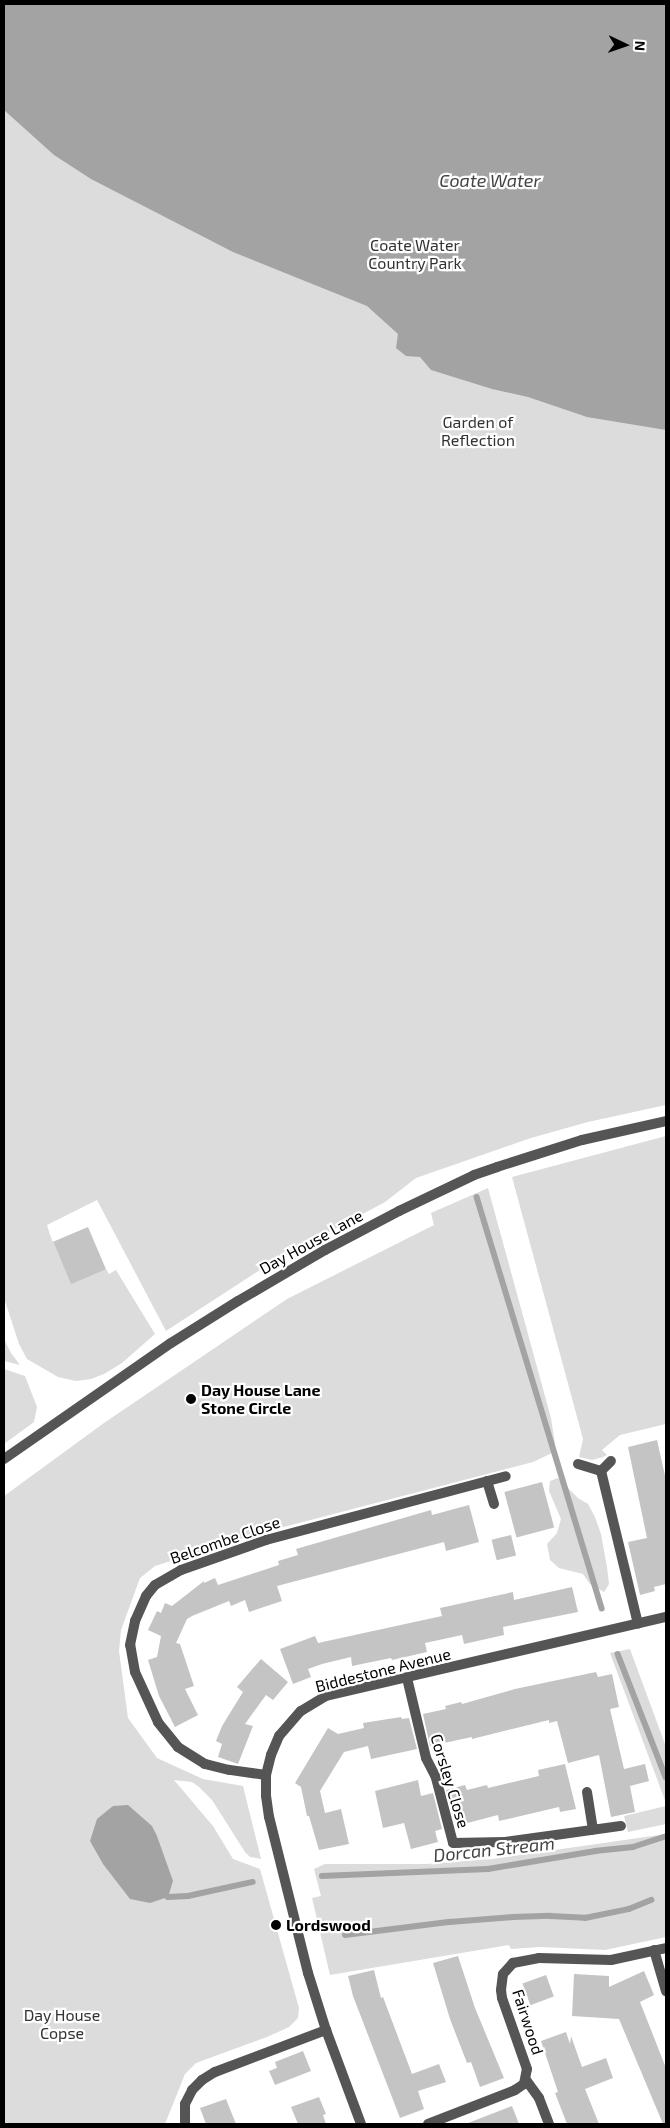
<!DOCTYPE html>
<html>
<head>
<meta charset="utf-8">
<style>
	body { margin:0 }
	#map { position:relative; width:670px; height:2128px; overflow:hidden; background:#fff; font-family:"Exo 2",sans-serif }
	div>[style] { position:absolute }
	.green>* { inset:0; background:#dcdcdc }
	.water>* { inset:0; background:#a3a3a3 }
	.stream>* { height:5.5px; margin:-2.75px; padding:0 2.75px; transform-origin:2.75px; border-radius:2.75px; background:#a3a3a3 }
	.building>* { inset:0; background:#c4c4c4; transform-origin:0 0 }
	.street>* { height:10px; margin:-5px; padding:0 5px; transform-origin:5px; border-radius:5px; background:#555 }
	.dots>* { width:14px; height:14px; translate:-50% -50%; box-sizing:border-box; border:2px solid #fff; border-radius:50% }
	span { translate:-50% -50%; white-space:nowrap; text-align:center; line-height:1.15; -webkit-text-stroke:4.5px #fff; paint-order:stroke }
	.park-label { font-size:16px; color:#333 }
	.street-label { font-size:16px; color:#000 }
	.poi-label { font-size:16px; color:#000; font-weight:700 }
	.left { translate:0 -50%; text-align:left }
	.water-label { font-size:18px; color:#444; font-style:italic }
	.frame { position:absolute; inset:0; border:5px solid #000; pointer-events:none }
	.north { position:absolute; left:600px; top:20px; width:50px; height:50px; -webkit-text-stroke:4px #fff; paint-order:stroke; rotate:93deg; font-size:14px; font-weight:700; line-height:20px; text-align:center; color:#000 }
	.north::after { content:''; display:block; margin:auto; width:18px; height:22px; background:#000; clip-path:polygon(50% 0,100% 100%,50% 72%,0 100%) }
</style>
</head>
<body>
<div id="map">
	<div class="green">
		<div style="clip-path:polygon(4px 4px,666px 4px,666px 1105px,588px 1122px,531px 1138px,416px 1178px,385px 1202px,263px 1268px,166px 1331px,97px 1200px,47px 1225px,50px 1235px,71px 1284px,106px 1269px,109px 1274px,116px 1270px,155px 1334px,122px 1363px,104px 1374px,91px 1379px,76px 1381px,58px 1377px,27px 1359px,19px 1344px,4px 1298px)"></div>
		<div style="clip-path:polygon(666px 1136px,666px 1424px,620px 1435px,602px 1450px,607px 1455px,603px 1457px,592px 1460px,579px 1457px,583px 1439px,512px 1177px)"></div>
		<div style="clip-path:polygon(488px 1188px,551px 1418px,555px 1444px,552px 1453px,533px 1462px,253px 1535px,155px 1566px,140px 1578px,121px 1630px,119px 1651px,128px 1718px,157px 1758px,203px 1779px,243px 1786px,261px 1859px,250px 1857px,245px 1852px,212px 1800px,199px 1787px,192px 1782px,174px 1780px,213px 1826px,233px 1859px,260px 1869px,299px 2008px,298px 2018px,289px 2027px,267px 2037px,196px 2063px,185px 2074px,165px 2124px,4px 2124px,4px 1496px,104px 1423px,287px 1299px,434px 1225px,431px 1213px)"></div>
		<div style="clip-path:polygon(4px 1339px,11px 1353px,20px 1365px,4px 1361px)"></div>
		<div style="clip-path:polygon(4px 1369px,25px 1376px,37px 1407px,34px 1422px,4px 1444px)"></div>
		<div style="clip-path:polygon(558px 1478px,578px 1498px,588px 1504px,595px 1517px,601px 1534px,607px 1567px,609px 1584px,604px 1592px,590px 1584px,583px 1574px,559px 1568px,550px 1560px,547px 1544px,557px 1533px,561px 1519px,549px 1491px,550px 1481px)"></div>
		<div style="clip-path:polygon(630px 1649px,666px 1747px,666px 1803px,610px 1653px)"></div>
		<div style="clip-path:polygon(666px 1806px,666px 1824px,628px 1832px,624px 1816px)"></div>
		<div style="clip-path:polygon(666px 1834px,666px 1937px,605px 1950px,540px 1947px,511px 1949px,509px 1945px,330px 1975px,312px 1898px,321px 1896px,314px 1869px,325px 1864px,425px 1864px,493px 1859px)"></div>
	</div>
	<div class="water">
		<div style="clip-path:polygon(4px 4px,666px 4px,666px 430px,587px 417px,528px 397px,492px 389px,431px 370px,420px 357px,406px 356px,396px 348px,398px 334px,367px 306px,233px 252px,91px 179px,54px 155px,4px 110px)"></div>
		<div style="clip-path:polygon(128px 1805px,152px 1826px,157px 1836px,173px 1881px,168px 1897px,150px 1903px,130px 1899px,103px 1864px,90px 1841px,97px 1819px,113px 1806px)"></div>
	</div>
	<div class="stream">
		<div style="left:477px;top:1197px;width:430px;rotate:73.1deg"></div>
		<div style="left:618px;top:1654px;width:132px;rotate:68.7deg"></div>
		<div style="left:322px;top:1876px;width:166px;rotate:-2.4deg"></div>
		<div style="left:488px;top:1869px;width:109px;rotate:-9.5deg"></div>
		<div style="left:595px;top:1851px;width:38px;rotate:-6deg"></div>
		<div style="left:633px;top:1847px;width:35px;rotate:-18deg"></div>
		<div style="left:168px;top:1897px;width:20px;rotate:-3deg"></div>
		<div style="left:188px;top:1896px;width:66px;rotate:-12.2deg"></div>
		<div style="left:345px;top:1935px;width:106px;rotate:-7.1deg"></div>
		<div style="left:450px;top:1922px;width:63px;rotate:-4.5deg"></div>
		<div style="left:513px;top:1917px;width:37px;rotate:-2deg"></div>
		<div style="left:550px;top:1916px;width:35px;rotate:3deg"></div>
		<div style="left:585px;top:1918px;width:45px;rotate:-11.6deg"></div>
		<div style="left:629px;top:1909px;width:24px;rotate:-22deg"></div>
	</div>
	<div class="building">
		<div style="left:88px;top:1227px;width:46px;height:38px;rotate:67deg"></div>
		<div style="clip-path:polygon(657px 1440px,666px 1480px,666px 1584px,654px 1587px,655px 1591px,640px 1595px,628px 1542px,647px 1538px,628px 1447px)"></div>
		<div style="left:542px;top:1482px;width:47px;height:39px;rotate:75deg"></div>
		<div style="clip-path:polygon(469px 1505px,479px 1542px,446px 1551px,444px 1542px,277px 1586px,282px 1601px,249px 1612px,245px 1600px,231px 1606px,229px 1601px,192px 1616px,187px 1619px,176px 1643px,180px 1644px,194px 1686px,185px 1689px,198px 1715px,175px 1727px,159px 1696px,148px 1660px,157px 1657px,161px 1636px,148px 1630px,157px 1611px,161px 1613px,165px 1603px,172px 1606px,204px 1581px,204px 1583px,215px 1578px,218px 1585px,279px 1565px,278px 1561px,298px 1555px,296px 1549px,431px 1510px,432px 1515px)"></div>
		<div style="left:511px;top:1535px;width:21px;height:20px;rotate:76deg"></div>
		<div style="clip-path:polygon(572px 1587px,578px 1612px,503px 1627px,504px 1635px,464px 1644px,462px 1635px,425px 1643px,427px 1652px,392px 1660px,391px 1658px,352px 1666px,351px 1657px,322px 1664px,308px 1669px,311px 1677px,293px 1684px,280px 1649px,315px 1636px,318px 1643px,442px 1616px,440px 1608px,513px 1592px,514px 1600px)"></div>
		<div style="clip-path:polygon(261px 1659px,288px 1682px,273px 1700px,266px 1695px,245px 1724px,253px 1726px,238px 1764px,218px 1757px,222px 1744px,216px 1741px,222px 1726px,243px 1692px,237px 1687px)"></div>
		<div style="clip-path:polygon(596px 1672px,598px 1677px,612px 1674px,619px 1707px,610px 1709px,624px 1769px,645px 1764px,649px 1781px,630px 1786px,635px 1812px,611px 1817px,599px 1755px,568px 1763px,557px 1721px,549px 1723px,549px 1720px,472px 1739px,472px 1737px,430px 1746px,423px 1714px,446px 1709px,445px 1706px,461px 1702px,462px 1704px,515px 1689px)"></div>
		<div style="clip-path:polygon(401px 1717px,402px 1719px,409px 1718px,417px 1749px,371px 1759px,368px 1746px,344px 1752px,320px 1791px,325px 1813px,341px 1809px,349px 1844px,319px 1850px,309px 1816px,307px 1816px,301px 1787px,295px 1783px,328px 1728px,338px 1734px,364px 1728px,363px 1723px)"></div>
		<div style="clip-path:polygon(565px 1764px,576px 1809px,560px 1812px,559px 1807px,499px 1821px,498px 1815px,456px 1826px,446px 1790px,465px 1785px,467px 1790px,487px 1785px,488px 1788px,539px 1776px,538px 1770px)"></div>
		<div style="clip-path:polygon(418px 1780px,421px 1796px,433px 1793px,442px 1829px,435px 1831px,438px 1842px,411px 1849px,404px 1823px,383px 1828px,375px 1791px)"></div>
		<div style="clip-path:polygon(458px 1956px,475px 2008px,504px 2078px,480px 2087px,471px 2062px,467px 2063px,450px 2019px,433px 1963px)"></div>
		<div style="clip-path:polygon(374px 1970px,381px 1998px,383px 1997px,412px 2074px,439px 2064px,446px 2082px,418px 2091px,424px 2109px,400px 2118px,353px 1996px,348px 1976px)"></div>
		<div style="clip-path:polygon(644px 1971px,654px 1995px,640px 2002px,666px 2068px,666px 2124px,663px 2124px,619px 2019px,572px 2016px,574px 1974px,609px 1976px,609px 1987px)"></div>
		<div style="left:546px;top:1975px;width:23px;height:25px;rotate:70deg"></div>
		<div style="clip-path:polygon(566px 2032px,570px 2044px,571px 2036px,582px 2067px,606px 2058px,613px 2078px,585px 2089px,599px 2124px,567px 2124px,555px 2093px,558px 2092px,541px 2041px)"></div>
		<div style="clip-path:polygon(303px 2051px,311px 2071px,275px 2085px,269px 2071px,277px 2068px,275px 2062px)"></div>
		<div style="clip-path:polygon(319px 2097px,326px 2114px,323px 2115px,326px 2124px,298px 2124px,291px 2107px)"></div>
		<div style="clip-path:polygon(226px 2099px,236px 2124px,206px 2124px,200px 2108px)"></div>
		<div style="clip-path:polygon(512px 2106px,519px 2124px,468px 2124px,468px 2123px)"></div>
	</div>
	<div class="street">
		<div style="left:4px;top:1459px;width:203px;rotate:-34.8deg"></div>
		<div style="left:171px;top:1343px;width:79px;rotate:-32.1deg"></div>
		<div style="left:238px;top:1301px;width:101px;rotate:-30.4deg"></div>
		<div style="left:325px;top:1250px;width:84px;rotate:-27.8deg"></div>
		<div style="left:399px;top:1211px;width:83px;rotate:-25.6deg"></div>
		<div style="left:474px;top:1175px;width:24px;rotate:-19deg"></div>
		<div style="left:497px;top:1167px;width:89px;rotate:-17.6deg"></div>
		<div style="left:582px;top:1140px;width:86px;rotate:-12.7deg"></div>
		<div style="left:578px;top:1464px;width:24px;rotate:17deg"></div>
		<div style="left:601px;top:1471px;width:157px;rotate:76.4deg"></div>
		<div style="left:601px;top:1471px;width:14px;rotate:-45deg"></div>
		<div style="left:487px;top:1481px;width:24px;rotate:73deg"></div>
		<div style="left:407px;top:1678px;width:82px;rotate:76.6deg"></div>
		<div style="left:426px;top:1758px;width:22px;rotate:63deg"></div>
		<div style="left:436px;top:1778px;width:67px;rotate:75.3deg"></div>
		<div style="left:453px;top:1843px;width:52px;rotate:-1.1deg"></div>
		<div style="left:505px;top:1842px;width:117px;rotate:-7.9deg"></div>
		<div style="left:266px;top:1775px;width:37px;rotate:-172deg"></div>
		<div style="left:229px;top:1770px;width:25px;rotate:-166deg"></div>
		<div style="left:205px;top:1764px;width:32px;rotate:-148deg"></div>
		<div style="left:178px;top:1747px;width:32px;rotate:-129deg"></div>
		<div style="left:158px;top:1722px;width:55px;rotate:-114.7deg"></div>
		<div style="left:135px;top:1672px;width:27px;rotate:-100deg"></div>
		<div style="left:130px;top:1645px;width:25px;rotate:-78deg"></div>
		<div style="left:135px;top:1621px;width:27px;rotate:-66deg"></div>
		<div style="left:146px;top:1596px;width:14px;rotate:-51deg"></div>
		<div style="left:155px;top:1585px;width:30px;rotate:-30deg"></div>
		<div style="left:181px;top:1570px;width:90px;rotate:-19.4deg"></div>
		<div style="left:266px;top:1540px;width:248px;rotate:-14.9deg"></div>
		<div style="left:587px;top:1792px;width:38px;rotate:81deg"></div>
		<div style="left:654px;top:1950px;width:43px;rotate:73.7deg"></div>
		<div style="left:526px;top:2080px;width:22px;rotate:54deg"></div>
		<div style="left:539px;top:2098px;width:28px;rotate:69deg"></div>
		<div style="left:185px;top:2124px;width:20px;rotate:-90deg"></div>
		<div style="left:185px;top:2104px;width:16px;rotate:-63deg"></div>
		<div style="left:192px;top:2090px;width:14px;rotate:-45deg"></div>
		<div style="left:202px;top:2080px;width:15px;rotate:-32deg"></div>
		<div style="left:215px;top:2072px;width:119px;rotate:-20.7deg"></div>
		<div style="left:361px;top:2124px;width:100px;rotate:-110.4deg"></div>
		<div style="left:326px;top:2030px;width:60px;rotate:-107.5deg"></div>
		<div style="left:308px;top:1973px;width:161px;rotate:-104deg"></div>
		<div style="left:269px;top:1817px;width:21px;rotate:-98deg"></div>
		<div style="left:266px;top:1796px;width:21px;rotate:-90deg"></div>
		<div style="left:266px;top:1775px;width:21px;rotate:-76deg"></div>
		<div style="left:271px;top:1755px;width:21px;rotate:-67deg"></div>
		<div style="left:279px;top:1736px;width:33px;rotate:-49deg"></div>
		<div style="left:301px;top:1711px;width:29px;rotate:-31deg"></div>
		<div style="left:326px;top:1696px;width:349px;rotate:-13.1deg"></div>
		<div style="left:428px;top:2124px;width:93px;rotate:-21.3deg"></div>
		<div style="left:515px;top:2090px;width:11px;rotate:-34deg"></div>
		<div style="left:524px;top:2084px;width:15px;rotate:-79deg"></div>
		<div style="left:527px;top:2069px;width:75px;rotate:-109.4deg"></div>
		<div style="left:502px;top:1998px;width:8px;rotate:-97deg"></div>
		<div style="left:501px;top:1990px;width:16px;rotate:-83deg"></div>
		<div style="left:503px;top:1974px;width:15px;rotate:-48deg"></div>
		<div style="left:513px;top:1963px;width:26px;rotate:-11deg"></div>
		<div style="left:539px;top:1958px;width:72px;rotate:1.6deg"></div>
		<div style="left:611px;top:1960px;width:56px;rotate:-12.3deg"></div>
	</div>
	<div class="dots">
		<div style="left:191px;top:1399px;background:#000"></div>
		<div style="left:276px;top:1925px;background:#000"></div>
	</div>
	<div class="park-label">
		<span style="left:415px;top:254px">Coate Water<br>Country Park</span>
		<span style="left:478px;top:431px">Garden of<br>Reflection</span>
		<span style="left:62px;top:2024px">Day House<br>Copse</span>
	</div>
	<div class="street-label">
		<span style="left:311px;top:1242px;rotate:-29deg">Day House Lane</span>
		<span style="left:225px;top:1540px;rotate:-19deg">Belcombe Close</span>
		<span style="left:383px;top:1670px;rotate:-14deg">Biddestone Avenue</span>
		<span style="left:450px;top:1781px;rotate:73deg">Corsley Close</span>
		<span style="left:528px;top:2022px;rotate:72deg">Fairwood</span>
	</div>
	<div class="poi-label">
		<span class="left" style="left:201px;top:1399px">Day House Lane<br>Stone Circle</span>
		<span class="left" style="left:286px;top:1925px">Lordswood</span>
	</div>
	<div class="water-label">
		<span style="left:490px;top:180px">Coate Water</span>
		<span style="left:494px;top:1849px;rotate:-6deg">Dorcan Stream</span>
	</div>
	<div class="frame"></div>
	<div class="north">N</div>
</div>
</body>
</html>
